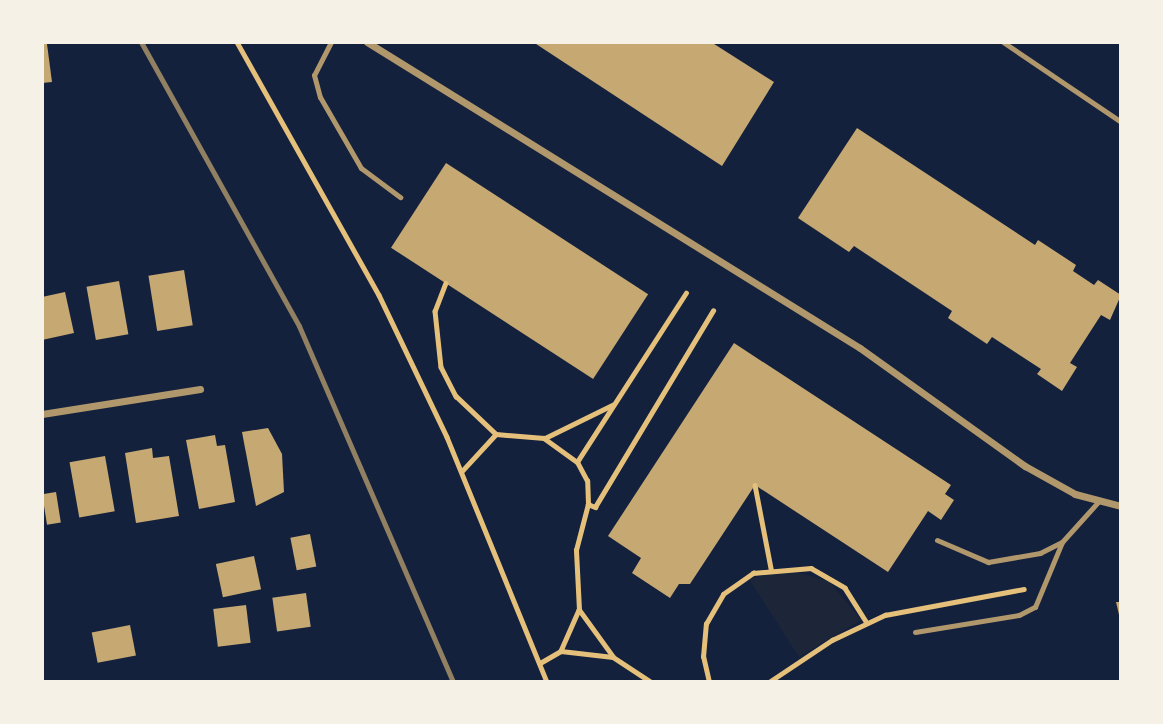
<!DOCTYPE html>
<html>
<head>
<meta charset="utf-8">
<style>
	body { margin:0 }
	#map { position:relative; width:1163px; height:724px; overflow:hidden; background:#14213d; font-family:"Noto Sans",sans-serif }
	div>[style] { position:absolute }
	.green>* { inset:0; background:#1d2539 }
	.building>* { inset:0; background:#c6a872; transform-origin:0 0 }
	.path>* { height:4.5px; margin:-2.25px; padding:0 2.25px; transform-origin:2.25px; border-radius:2.25px; background:#e5c07b }
	.service>* { height:5px; margin:-2.5px; padding:0 2.5px; transform-origin:2.5px; border-radius:2.5px; background:#b1986c }
	.minor>* { height:7px; margin:-3.5px; padding:0 3.5px; transform-origin:3.5px; border-radius:3.5px; background:#b1986c }
	.rail>* { height:5px; margin:-2.5px; padding:0 2.5px; transform-origin:2.5px; border-radius:2.5px; background:#918062 }
	span { translate:-50% -50%; white-space:nowrap; text-align:center; line-height:1.15; -webkit-text-stroke:6px #f6f1e7; paint-order:stroke }
	.frame { position:absolute; inset:0; border:44px solid #f6f1e7; pointer-events:none }
</style>
</head>
<body>
<div id="map">
	<div class="green">
		<div style="clip-path:polygon(787px 570px,829px 581px,861px 620px,799px 657px,749px 579px)"></div>
	</div>
	<div class="building">
		<div style="clip-path:polygon(533px 42px,711px 42px,774px 82px,722px 166px)"></div>
		<div style="clip-path:polygon(42px 44px,47px 44px,52px 82px,42px 83px)"></div>
		<div style="clip-path:polygon(857px 128px,1035px 245px,1038px 240px,1076px 265px,1073px 271px,1094px 285px,1098px 280px,1121px 295px,1110px 320px,1101px 315px,1070px 363px,1077px 367px,1062px 391px,1037px 374px,1041px 369px,992px 337px,987px 344px,948px 318px,952px 311px,854px 246px,849px 252px,798px 218px)"></div>
		<div style="left:446px;top:163px;width:241px;height:101px;rotate:33deg"></div>
		<div style="left:184px;top:270px;width:56px;height:36px;rotate:81deg"></div>
		<div style="left:119px;top:281px;width:54px;height:33px;rotate:80deg"></div>
		<div style="clip-path:polygon(65px 292px,74px 333px,42px 340px,42px 297px)"></div>
		<div style="clip-path:polygon(734px 343px,951px 485px,945px 494px,954px 500px,941px 520px,928px 511px,888px 572px,755px 485px,690px 584px,679px 584px,670px 598px,632px 573px,641px 558px,608px 536px)"></div>
		<div style="clip-path:polygon(268px 428px,282px 454px,284px 492px,256px 506px,242px 432px)"></div>
		<div style="clip-path:polygon(215px 435px,217px 446px,225px 445px,235px 502px,199px 509px,186px 440px)"></div>
		<div style="clip-path:polygon(152px 448px,153px 458px,169px 456px,179px 516px,136px 523px,125px 453px)"></div>
		<div style="left:105px;top:456px;width:56px;height:36px;rotate:80deg"></div>
		<div style="left:56px;top:492px;width:31px;height:14px;rotate:81deg"></div>
		<div style="left:310px;top:534px;width:33px;height:20px;rotate:79deg"></div>
		<div style="left:254px;top:556px;width:34px;height:39px;rotate:78deg"></div>
		<div style="left:306px;top:593px;width:34px;height:34px;rotate:82deg"></div>
		<div style="clip-path:polygon(1116px 602px,1121px 602px,1121px 619px,1120px 619px)"></div>
		<div style="left:246px;top:605px;width:38px;height:33px;rotate:83deg"></div>
		<div style="left:130px;top:625px;width:31px;height:39px;rotate:79deg"></div>
	</div>
	<div class="path">
		<div style="left:237px;top:42px;width:290px;rotate:60.7deg"></div>
		<div style="left:379px;top:295px;width:157px;rotate:64.4deg"></div>
		<div style="left:447px;top:437px;width:265px;rotate:67.8deg"></div>
		<div style="left:446px;top:283px;width:30px;rotate:111deg"></div>
		<div style="left:435px;top:311px;width:56px;rotate:83.9deg"></div>
		<div style="left:441px;top:367px;width:33px;rotate:63deg"></div>
		<div style="left:456px;top:396px;width:55px;rotate:43.5deg"></div>
		<div style="left:545px;top:438px;width:75px;rotate:-26.2deg"></div>
		<div style="left:462px;top:471px;width:50px;rotate:-47.4deg"></div>
		<div style="left:496px;top:434px;width:48px;rotate:4.8deg"></div>
		<div style="left:544px;top:438px;width:41px;rotate:36deg"></div>
		<div style="left:755px;top:485px;width:85px;rotate:79.1deg"></div>
		<div style="left:588px;top:504px;width:23px;rotate:-92deg"></div>
		<div style="left:587px;top:481px;width:21px;rotate:-118deg"></div>
		<div style="left:577px;top:462px;width:201px;rotate:-57.2deg"></div>
		<div style="left:579px;top:610px;width:60px;rotate:-92.9deg"></div>
		<div style="left:576px;top:550px;width:48px;rotate:-75.4deg"></div>
		<div style="left:588px;top:504px;width:8px;rotate:23deg"></div>
		<div style="left:595px;top:507px;width:229px;rotate:-59deg"></div>
		<div style="left:613px;top:657px;width:45px;rotate:33.3deg"></div>
		<div style="left:540px;top:663px;width:24px;rotate:-30deg"></div>
		<div style="left:561px;top:651px;width:52px;rotate:6.6deg"></div>
		<div style="left:613px;top:657px;width:58px;rotate:-125.9deg"></div>
		<div style="left:579px;top:610px;width:45px;rotate:113.7deg"></div>
		<div style="left:709px;top:682px;width:26px;rotate:-103deg"></div>
		<div style="left:703px;top:657px;width:33px;rotate:-85deg"></div>
		<div style="left:706px;top:624px;width:34px;rotate:-60deg"></div>
		<div style="left:723px;top:594px;width:37px;rotate:-35deg"></div>
		<div style="left:753px;top:573px;width:58px;rotate:-4.9deg"></div>
		<div style="left:811px;top:568px;width:39px;rotate:30deg"></div>
		<div style="left:845px;top:588px;width:41px;rotate:57.8deg"></div>
		<div style="left:769px;top:682px;width:76px;rotate:-33.7deg"></div>
		<div style="left:832px;top:640px;width:59px;rotate:-25.3deg"></div>
		<div style="left:885px;top:615px;width:141px;rotate:-10.6deg"></div>
	</div>
	<div class="service">
		<div style="left:331px;top:42px;width:37px;rotate:117deg"></div>
		<div style="left:314px;top:75px;width:23px;rotate:75deg"></div>
		<div style="left:320px;top:97px;width:82px;rotate:60deg"></div>
		<div style="left:361px;top:168px;width:49px;rotate:36.6deg"></div>
		<div style="left:1003px;top:42px;width:143px;rotate:34.1deg"></div>
		<div style="left:937px;top:540px;width:56px;rotate:23.3deg"></div>
		<div style="left:988px;top:562px;width:53px;rotate:-9.8deg"></div>
		<div style="left:1040px;top:553px;width:25px;rotate:-27deg"></div>
		<div style="left:1062px;top:542px;width:54px;rotate:-48deg"></div>
		<div style="left:915px;top:632px;width:105px;rotate:-9.3deg"></div>
		<div style="left:1019px;top:615px;width:18px;rotate:-27deg"></div>
		<div style="left:1035px;top:607px;width:70px;rotate:-67.4deg"></div>
	</div>
	<div class="minor">
		<div style="left:367px;top:42px;width:580px;rotate:31.83deg"></div>
		<div style="left:860px;top:348px;width:203px;rotate:35.6deg"></div>
		<div style="left:1025px;top:466px;width:57px;rotate:29.2deg"></div>
		<div style="left:1075px;top:494px;width:48px;rotate:14.6deg"></div>
		<div style="left:42px;top:414px;width:160px;rotate:-9deg"></div>
	</div>
	<div class="rail">
		<div style="left:141px;top:42px;width:325px;rotate:60.9deg"></div>
		<div style="left:299px;top:326px;width:388px;rotate:66.6deg"></div>
	</div>
	<div class="frame"></div>
</div>
</body>
</html>
